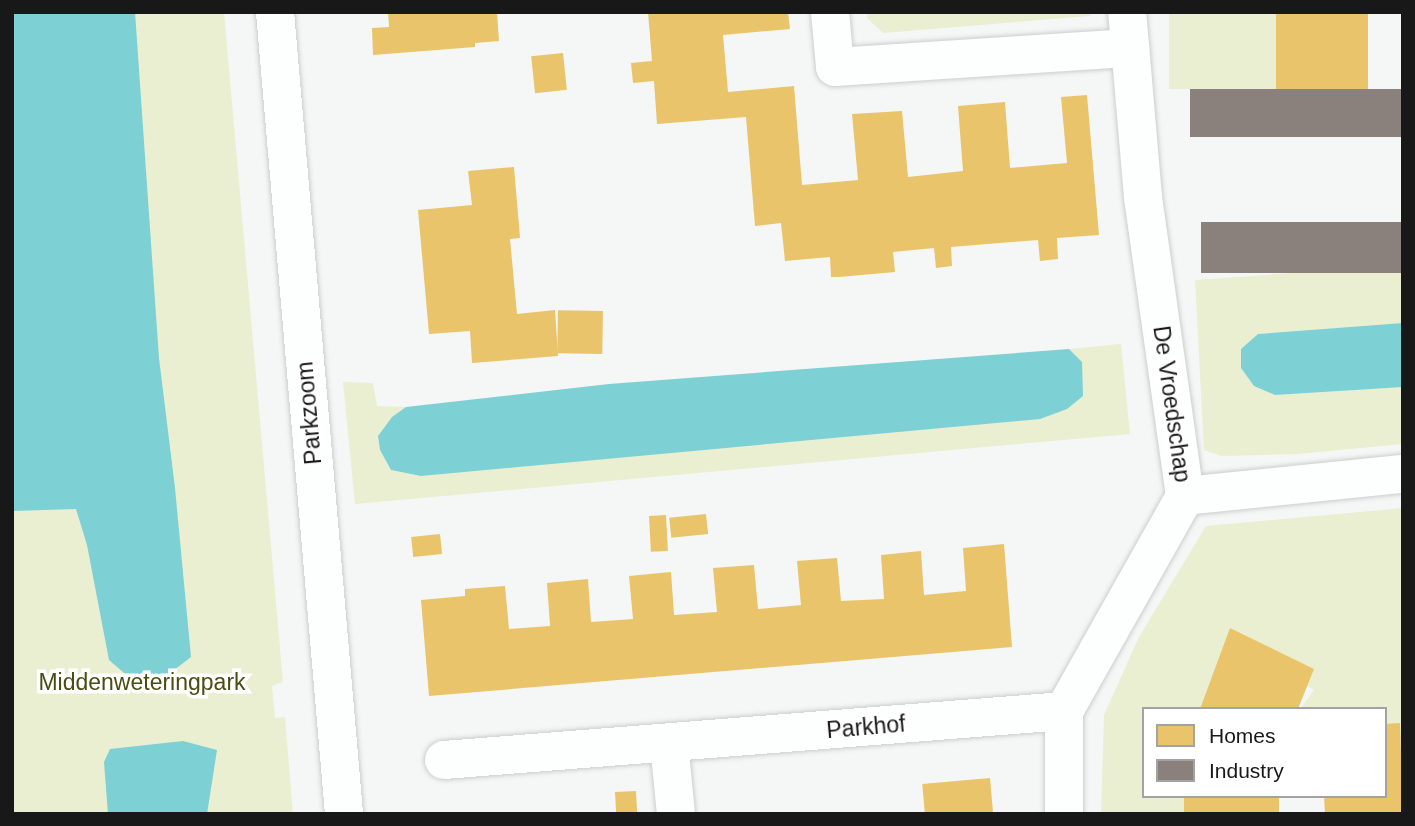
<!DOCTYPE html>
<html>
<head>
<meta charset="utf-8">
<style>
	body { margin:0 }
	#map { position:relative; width:1415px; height:826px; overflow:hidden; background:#f4f7f5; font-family:Arial,sans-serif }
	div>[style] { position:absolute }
	.green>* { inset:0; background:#eaefd2; transform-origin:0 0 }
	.water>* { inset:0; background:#7dd0d3 }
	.homes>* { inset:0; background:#e9c46a; transform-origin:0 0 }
	.industry>* { inset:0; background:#8a817c; transform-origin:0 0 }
	.roads { filter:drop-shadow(0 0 2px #cccecd) drop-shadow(0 0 2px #cccecd) }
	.minor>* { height:38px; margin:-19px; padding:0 19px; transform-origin:19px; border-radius:19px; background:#fdfefe }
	span { translate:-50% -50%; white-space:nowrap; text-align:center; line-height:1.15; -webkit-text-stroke:7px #fff; paint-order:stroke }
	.street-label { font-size:23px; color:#171817 }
	.park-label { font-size:23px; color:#494d11 }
	.frame { position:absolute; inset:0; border:14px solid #171817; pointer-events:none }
	.legend { position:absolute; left:1142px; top:707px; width:245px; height:91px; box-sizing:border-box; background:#fff; border:2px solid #a2a3a2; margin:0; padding:9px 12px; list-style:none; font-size:21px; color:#171817 }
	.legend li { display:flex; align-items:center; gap:14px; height:35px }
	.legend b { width:35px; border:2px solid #a2a3a2 }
</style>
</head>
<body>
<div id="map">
	<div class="green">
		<div style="clip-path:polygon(12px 12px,224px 12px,283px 682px,272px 686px,275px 718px,285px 717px,293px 814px,12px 814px)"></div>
		<div style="clip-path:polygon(867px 12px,1091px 12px,1090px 16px,883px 33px,867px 18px)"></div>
		<div style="left:1169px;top:12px;width:107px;height:77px"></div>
		<div style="clip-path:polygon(1403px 265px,1403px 323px,1258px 334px,1241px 349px,1241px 368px,1254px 386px,1275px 395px,1403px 387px,1403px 444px,1298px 454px,1221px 456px,1204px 450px,1195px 280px)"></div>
		<div style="clip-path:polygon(1121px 344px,1130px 434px,355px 504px,343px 382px,373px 383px,377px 406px,406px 407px,392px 417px,378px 436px,380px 450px,391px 470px,421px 476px,545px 463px,1082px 362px,1069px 349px)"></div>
		<div style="clip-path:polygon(1403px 508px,1403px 741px,1385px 743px,1385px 709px,1300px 709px,1314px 690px,1243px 647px,1213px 709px,1144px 709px,1144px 796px,1201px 796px,1201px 814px,1101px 814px,1104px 715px,1139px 637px,1206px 526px)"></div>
	</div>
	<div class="water">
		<div style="clip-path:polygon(12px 12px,135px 12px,159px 358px,175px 488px,191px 657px,169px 674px,130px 678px,109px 660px,87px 545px,76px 509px,12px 511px)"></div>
		<div style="clip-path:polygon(1403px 323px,1403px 387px,1275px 395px,1254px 386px,1241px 368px,1241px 349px,1258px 334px)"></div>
		<div style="clip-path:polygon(1069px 349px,1082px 362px,1083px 396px,1067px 409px,1040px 419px,421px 476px,391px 470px,380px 450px,378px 436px,392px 417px,406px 407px,609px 384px)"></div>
		<div style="clip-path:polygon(183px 741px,217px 750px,207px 814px,108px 814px,104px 762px,110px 749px)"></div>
	</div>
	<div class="homes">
		<div style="clip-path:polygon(388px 12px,497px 12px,499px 41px,475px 43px,475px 47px,373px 55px,372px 28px,389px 27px)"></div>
		<div style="clip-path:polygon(648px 12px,788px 12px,790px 29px,723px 35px,728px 92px,794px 86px,802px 185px,858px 180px,852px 114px,902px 111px,908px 177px,963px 171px,958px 106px,1005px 102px,1010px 168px,1067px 163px,1061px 97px,1087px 95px,1099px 235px,1057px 238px,1058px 259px,1040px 261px,1038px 240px,951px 247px,952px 266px,936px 268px,934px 248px,893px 252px,895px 272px,839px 277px,831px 277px,830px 257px,785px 261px,781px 223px,755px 226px,746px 117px,657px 124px,654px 81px,633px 83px,631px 63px,652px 61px)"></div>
		<div style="left:1276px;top:12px;width:92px;height:88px"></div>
		<div style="left:563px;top:53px;width:37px;height:32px;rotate:84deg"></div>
		<div style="clip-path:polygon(514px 167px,520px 238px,510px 239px,517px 314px,555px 310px,558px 356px,472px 363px,470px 331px,429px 334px,418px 210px,472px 205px,468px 171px)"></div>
		<div style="left:603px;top:311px;width:43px;height:45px;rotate:91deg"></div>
		<div style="left:706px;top:514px;width:20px;height:37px;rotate:84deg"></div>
		<div style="left:666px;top:515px;width:36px;height:17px;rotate:87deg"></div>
		<div style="left:440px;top:534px;width:20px;height:29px;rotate:84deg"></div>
		<div style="clip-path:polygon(1004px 544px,1012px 647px,429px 696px,421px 600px,465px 596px,465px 589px,505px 586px,509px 629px,550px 626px,547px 583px,588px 579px,591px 622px,633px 619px,629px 576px,671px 572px,674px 615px,717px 612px,713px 568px,754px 565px,758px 609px,801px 605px,797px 561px,837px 558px,841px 601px,884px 599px,881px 555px,921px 551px,924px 595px,966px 591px,963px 548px)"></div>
		<div style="clip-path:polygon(1230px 628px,1314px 669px,1298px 709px,1200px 709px)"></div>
		<div style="clip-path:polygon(1400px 723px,1403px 814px,1325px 814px,1324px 796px,1385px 796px,1385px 724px)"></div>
		<div style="left:990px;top:778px;width:34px;height:68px;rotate:85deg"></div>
		<div style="left:636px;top:791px;width:22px;height:21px;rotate:87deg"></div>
		<div style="left:1184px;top:796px;width:95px;height:18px"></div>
	</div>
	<div class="industry">
		<div style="left:1403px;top:89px;width:48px;height:213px;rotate:90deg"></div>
		<div style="left:1403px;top:222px;width:51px;height:202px;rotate:90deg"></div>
	</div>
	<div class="roads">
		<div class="minor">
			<div style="left:275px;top:12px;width:805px;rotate:85.08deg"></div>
			<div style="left:830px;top:12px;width:55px;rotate:84.8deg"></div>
			<div style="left:835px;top:67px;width:296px;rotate:-3.7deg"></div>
			<div style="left:1185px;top:496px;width:219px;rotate:-5.8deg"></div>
			<div style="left:669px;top:743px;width:71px;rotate:84.4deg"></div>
			<div style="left:444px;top:760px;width:622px;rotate:-4.52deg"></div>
			<div style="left:1064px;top:814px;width:103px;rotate:-90deg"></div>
			<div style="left:1064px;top:711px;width:247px;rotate:-60.6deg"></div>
			<div style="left:1185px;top:496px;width:302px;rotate:-98deg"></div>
			<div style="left:1143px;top:197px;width:186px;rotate:-94.9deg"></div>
		</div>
	</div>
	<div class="street-label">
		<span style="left:1172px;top:404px;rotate:82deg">De Vroedschap</span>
		<span style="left:309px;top:413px;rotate:-95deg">Parkzoom</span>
		<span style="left:866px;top:727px;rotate:-5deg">Parkhof</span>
	</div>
	<div class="park-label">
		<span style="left:142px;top:682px">Middenweteringpark</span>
	</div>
	<div class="frame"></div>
	<ul class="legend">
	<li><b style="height:19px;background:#e9c46a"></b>Homes</li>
	<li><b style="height:19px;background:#8a817c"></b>Industry</li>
	</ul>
</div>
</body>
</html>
